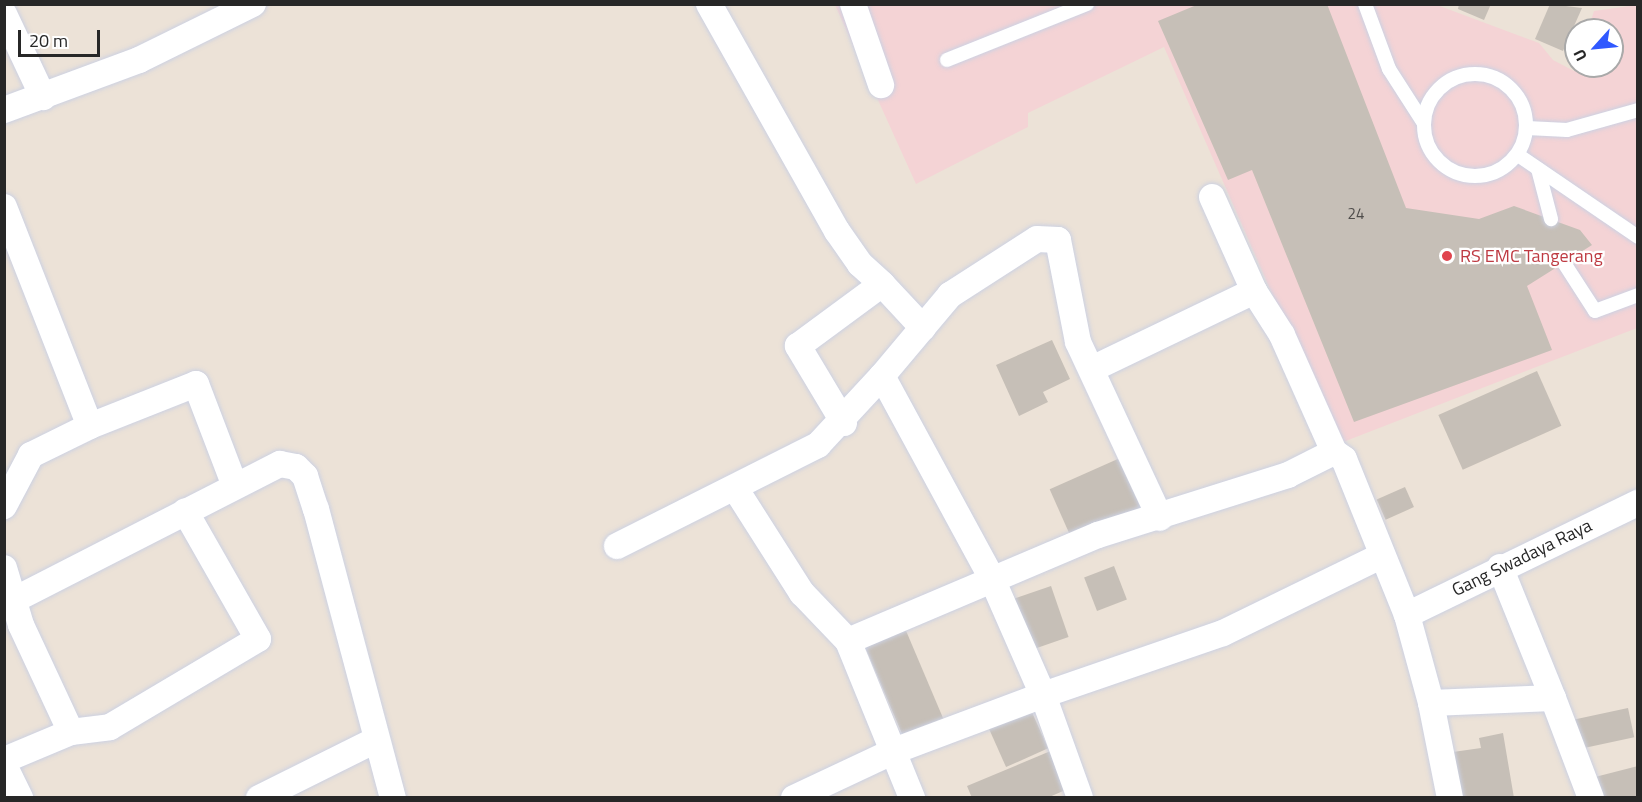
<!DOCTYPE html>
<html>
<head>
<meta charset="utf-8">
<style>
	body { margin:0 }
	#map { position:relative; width:1642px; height:802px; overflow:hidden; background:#ece2d7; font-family:"Titillium Web",sans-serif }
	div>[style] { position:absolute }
	.medical>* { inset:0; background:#f4d3d5 }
	.building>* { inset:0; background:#c6bfb7; transform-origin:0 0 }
	.roads { filter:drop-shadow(0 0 2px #ccd1e2) drop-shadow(0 0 2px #ccd1e2) }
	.lane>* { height:14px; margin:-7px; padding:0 7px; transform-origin:7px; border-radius:7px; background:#fff }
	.lane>.ring { margin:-7px; padding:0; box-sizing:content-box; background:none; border:14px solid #fff; border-radius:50% }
	.street>* { height:26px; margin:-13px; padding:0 13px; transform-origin:13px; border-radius:13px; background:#fff }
	.dots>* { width:16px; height:16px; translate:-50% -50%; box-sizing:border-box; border:3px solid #fff; border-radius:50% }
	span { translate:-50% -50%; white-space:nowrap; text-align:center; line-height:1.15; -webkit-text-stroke:4.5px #fff; paint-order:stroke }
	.number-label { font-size:15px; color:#4f4d4b }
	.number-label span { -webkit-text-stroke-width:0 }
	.health-label { font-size:18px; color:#be3a42 }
	.left { translate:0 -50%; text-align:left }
	.street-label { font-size:18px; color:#272727 }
	.frame { position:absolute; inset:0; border:6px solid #272727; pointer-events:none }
	.north { position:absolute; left:1564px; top:18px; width:60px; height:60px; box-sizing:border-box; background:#fff; border:2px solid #a9a9a9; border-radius:50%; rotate:243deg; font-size:16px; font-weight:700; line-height:24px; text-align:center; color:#272727 }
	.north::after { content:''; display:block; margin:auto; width:21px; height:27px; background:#3059ff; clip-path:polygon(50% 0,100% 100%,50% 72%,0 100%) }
	.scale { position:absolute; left:18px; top:30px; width:82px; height:27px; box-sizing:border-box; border:3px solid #272727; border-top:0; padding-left:8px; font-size:18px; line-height:21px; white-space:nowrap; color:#272727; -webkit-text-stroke:4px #fff; paint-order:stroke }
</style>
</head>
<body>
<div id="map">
	<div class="medical">
		<div style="clip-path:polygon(835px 5px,1437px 5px,1539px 43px,1553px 60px,1574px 71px,1576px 66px,1612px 66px,1612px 30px,1588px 30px,1594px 11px,1637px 5px,1637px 328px,1338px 444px,1164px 47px,1028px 113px,1028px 127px,916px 184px)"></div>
	</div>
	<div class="building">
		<div style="clip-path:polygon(1199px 4px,1327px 4px,1406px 208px,1479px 219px,1514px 206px,1580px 230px,1592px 245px,1527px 286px,1552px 350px,1354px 422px,1252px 170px,1228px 180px,1158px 21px)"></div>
		<div style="clip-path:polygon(1459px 4px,1491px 4px,1484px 20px,1458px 9px)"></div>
		<div style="clip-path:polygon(1550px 4px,1582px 8px,1563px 51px,1535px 39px)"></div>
		<div style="clip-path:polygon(1052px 340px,1070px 379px,1043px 392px,1048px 402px,1019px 416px,996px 365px)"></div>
		<div style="left:1537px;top:371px;width:60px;height:108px;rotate:66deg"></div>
		<div style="left:1120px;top:458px;width:57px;height:77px;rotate:66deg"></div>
		<div style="left:1405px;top:487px;width:22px;height:31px;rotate:66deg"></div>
		<div style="left:1114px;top:566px;width:36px;height:32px;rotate:69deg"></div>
		<div style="left:1051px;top:586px;width:54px;height:45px;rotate:71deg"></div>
		<div style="left:904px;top:626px;width:108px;height:44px;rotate:67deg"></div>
		<div style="left:1628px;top:708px;width:30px;height:56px;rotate:78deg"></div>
		<div style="left:1031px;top:710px;width:42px;height:46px;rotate:66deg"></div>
		<div style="clip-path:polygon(1503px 733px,1514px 798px,1454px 798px,1446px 753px,1481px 748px,1479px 738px)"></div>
		<div style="clip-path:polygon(1053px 750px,1070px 788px,1047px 798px,972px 798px,967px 786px)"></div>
		<div style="clip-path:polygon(1638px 766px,1638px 798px,1600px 798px,1595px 777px)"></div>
	</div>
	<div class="roads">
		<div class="lane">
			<div style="left:1365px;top:4px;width:69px;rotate:69.7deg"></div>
			<div style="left:1389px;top:69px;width:63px;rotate:57.3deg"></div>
			<div style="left:947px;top:60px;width:151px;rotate:-21.8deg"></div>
			<div class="ring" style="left:1424px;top:74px;width:88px;height:88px"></div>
			<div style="left:1527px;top:128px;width:40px;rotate:2.9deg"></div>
			<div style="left:1567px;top:130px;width:74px;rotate:-15.7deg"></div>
			<div style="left:1518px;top:155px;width:145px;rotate:34.3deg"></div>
			<div style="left:1538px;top:169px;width:52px;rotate:75.4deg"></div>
			<div style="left:1564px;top:263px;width:57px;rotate:57.1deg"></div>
			<div style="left:1595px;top:311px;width:46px;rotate:-20.4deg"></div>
		</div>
		<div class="street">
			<div style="left:709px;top:4px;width:261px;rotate:60.6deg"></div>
			<div style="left:837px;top:231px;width:40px;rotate:55.1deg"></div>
			<div style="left:860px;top:264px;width:30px;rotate:42deg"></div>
			<div style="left:853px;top:4px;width:86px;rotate:70.9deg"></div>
			<div style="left:4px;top:14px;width:92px;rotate:64.8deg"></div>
			<div style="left:4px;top:110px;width:144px;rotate:-20.3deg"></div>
			<div style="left:139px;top:60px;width:127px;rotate:-26.2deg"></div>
			<div style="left:1212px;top:197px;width:103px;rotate:65.9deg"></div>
			<div style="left:4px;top:207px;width:235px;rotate:68.6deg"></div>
			<div style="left:90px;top:426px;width:66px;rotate:153.8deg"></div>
			<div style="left:31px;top:455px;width:58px;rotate:117.9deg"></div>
			<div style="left:1092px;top:369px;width:180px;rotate:-25.7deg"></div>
			<div style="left:1254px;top:291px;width:52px;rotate:57.5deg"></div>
			<div style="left:1282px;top:335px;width:128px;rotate:66deg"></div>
			<div style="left:882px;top:376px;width:106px;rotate:-50deg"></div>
			<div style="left:950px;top:295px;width:103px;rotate:-32.8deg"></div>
			<div style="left:1037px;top:239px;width:21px;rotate:3deg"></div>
			<div style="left:1058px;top:240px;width:104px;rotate:78.9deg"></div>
			<div style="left:1078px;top:342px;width:194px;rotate:65deg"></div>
			<div style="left:844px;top:423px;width:90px;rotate:-120.9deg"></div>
			<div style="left:798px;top:346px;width:104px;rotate:-36.4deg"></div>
			<div style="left:882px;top:284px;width:60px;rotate:47deg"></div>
			<div style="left:90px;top:426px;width:114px;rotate:-21.6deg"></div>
			<div style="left:196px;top:384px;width:109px;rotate:69.1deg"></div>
			<div style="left:735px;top:488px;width:125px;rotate:57.5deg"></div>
			<div style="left:802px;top:593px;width:66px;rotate:46.2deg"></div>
			<div style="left:848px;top:641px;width:272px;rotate:-23deg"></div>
			<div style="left:1098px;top:535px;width:199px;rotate:-17.5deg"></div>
			<div style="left:1288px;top:475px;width:51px;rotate:-26.6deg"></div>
			<div style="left:1334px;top:452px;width:12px;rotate:35deg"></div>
			<div style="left:1344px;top:459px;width:168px;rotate:68deg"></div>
			<div style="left:1407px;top:615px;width:91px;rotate:74.7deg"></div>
			<div style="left:1431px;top:703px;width:122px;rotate:-2.3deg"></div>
			<div style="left:1553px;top:698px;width:107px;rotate:69.2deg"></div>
			<div style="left:617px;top:546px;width:225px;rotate:-26.7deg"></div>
			<div style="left:818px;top:445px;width:94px;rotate:-47.2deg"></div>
			<div style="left:882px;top:376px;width:231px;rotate:61.5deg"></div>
			<div style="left:992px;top:579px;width:127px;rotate:66.3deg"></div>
			<div style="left:1043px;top:695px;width:190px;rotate:-19deg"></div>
			<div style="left:1223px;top:633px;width:176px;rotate:-26deg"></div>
			<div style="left:1500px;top:567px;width:141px;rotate:68deg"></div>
			<div style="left:4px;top:568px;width:59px;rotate:73.4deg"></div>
			<div style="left:21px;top:625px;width:118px;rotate:65deg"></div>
			<div style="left:71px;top:732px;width:73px;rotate:157.3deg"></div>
			<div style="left:12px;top:601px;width:301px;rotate:-27.1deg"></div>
			<div style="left:280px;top:464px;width:16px;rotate:11deg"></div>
			<div style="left:296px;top:467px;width:13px;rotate:45deg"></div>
			<div style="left:305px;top:476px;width:35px;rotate:72deg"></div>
			<div style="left:316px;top:509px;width:299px;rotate:75.1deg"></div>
			<div style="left:1407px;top:615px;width:257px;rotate:-25.9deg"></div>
			<div style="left:848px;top:641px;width:170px;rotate:67.8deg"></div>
			<div style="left:1431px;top:703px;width:97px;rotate:78.7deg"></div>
			<div style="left:71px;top:732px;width:39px;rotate:-7deg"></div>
			<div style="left:110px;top:727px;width:172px;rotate:-30.7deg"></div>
			<div style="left:258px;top:639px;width:147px;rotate:-119.7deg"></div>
			<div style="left:4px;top:765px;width:37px;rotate:64deg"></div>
			<div style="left:259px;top:798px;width:131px;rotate:-26.4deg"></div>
			<div style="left:794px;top:798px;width:110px;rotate:-25.2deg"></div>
			<div style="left:894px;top:751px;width:159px;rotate:-20.6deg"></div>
			<div style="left:1043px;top:695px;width:109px;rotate:70.2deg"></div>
		</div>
	</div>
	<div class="dots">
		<div style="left:1447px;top:256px;background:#e0444e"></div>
	</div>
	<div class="number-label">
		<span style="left:1356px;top:214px">24</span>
	</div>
	<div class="health-label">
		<span class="left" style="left:1460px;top:256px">RS EMC Tangerang</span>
	</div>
	<div class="street-label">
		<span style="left:1522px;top:558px;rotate:-26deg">Gang Swadaya Raya</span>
	</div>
	<div class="frame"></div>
	<div class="north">U</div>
	<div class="scale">20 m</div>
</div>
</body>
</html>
